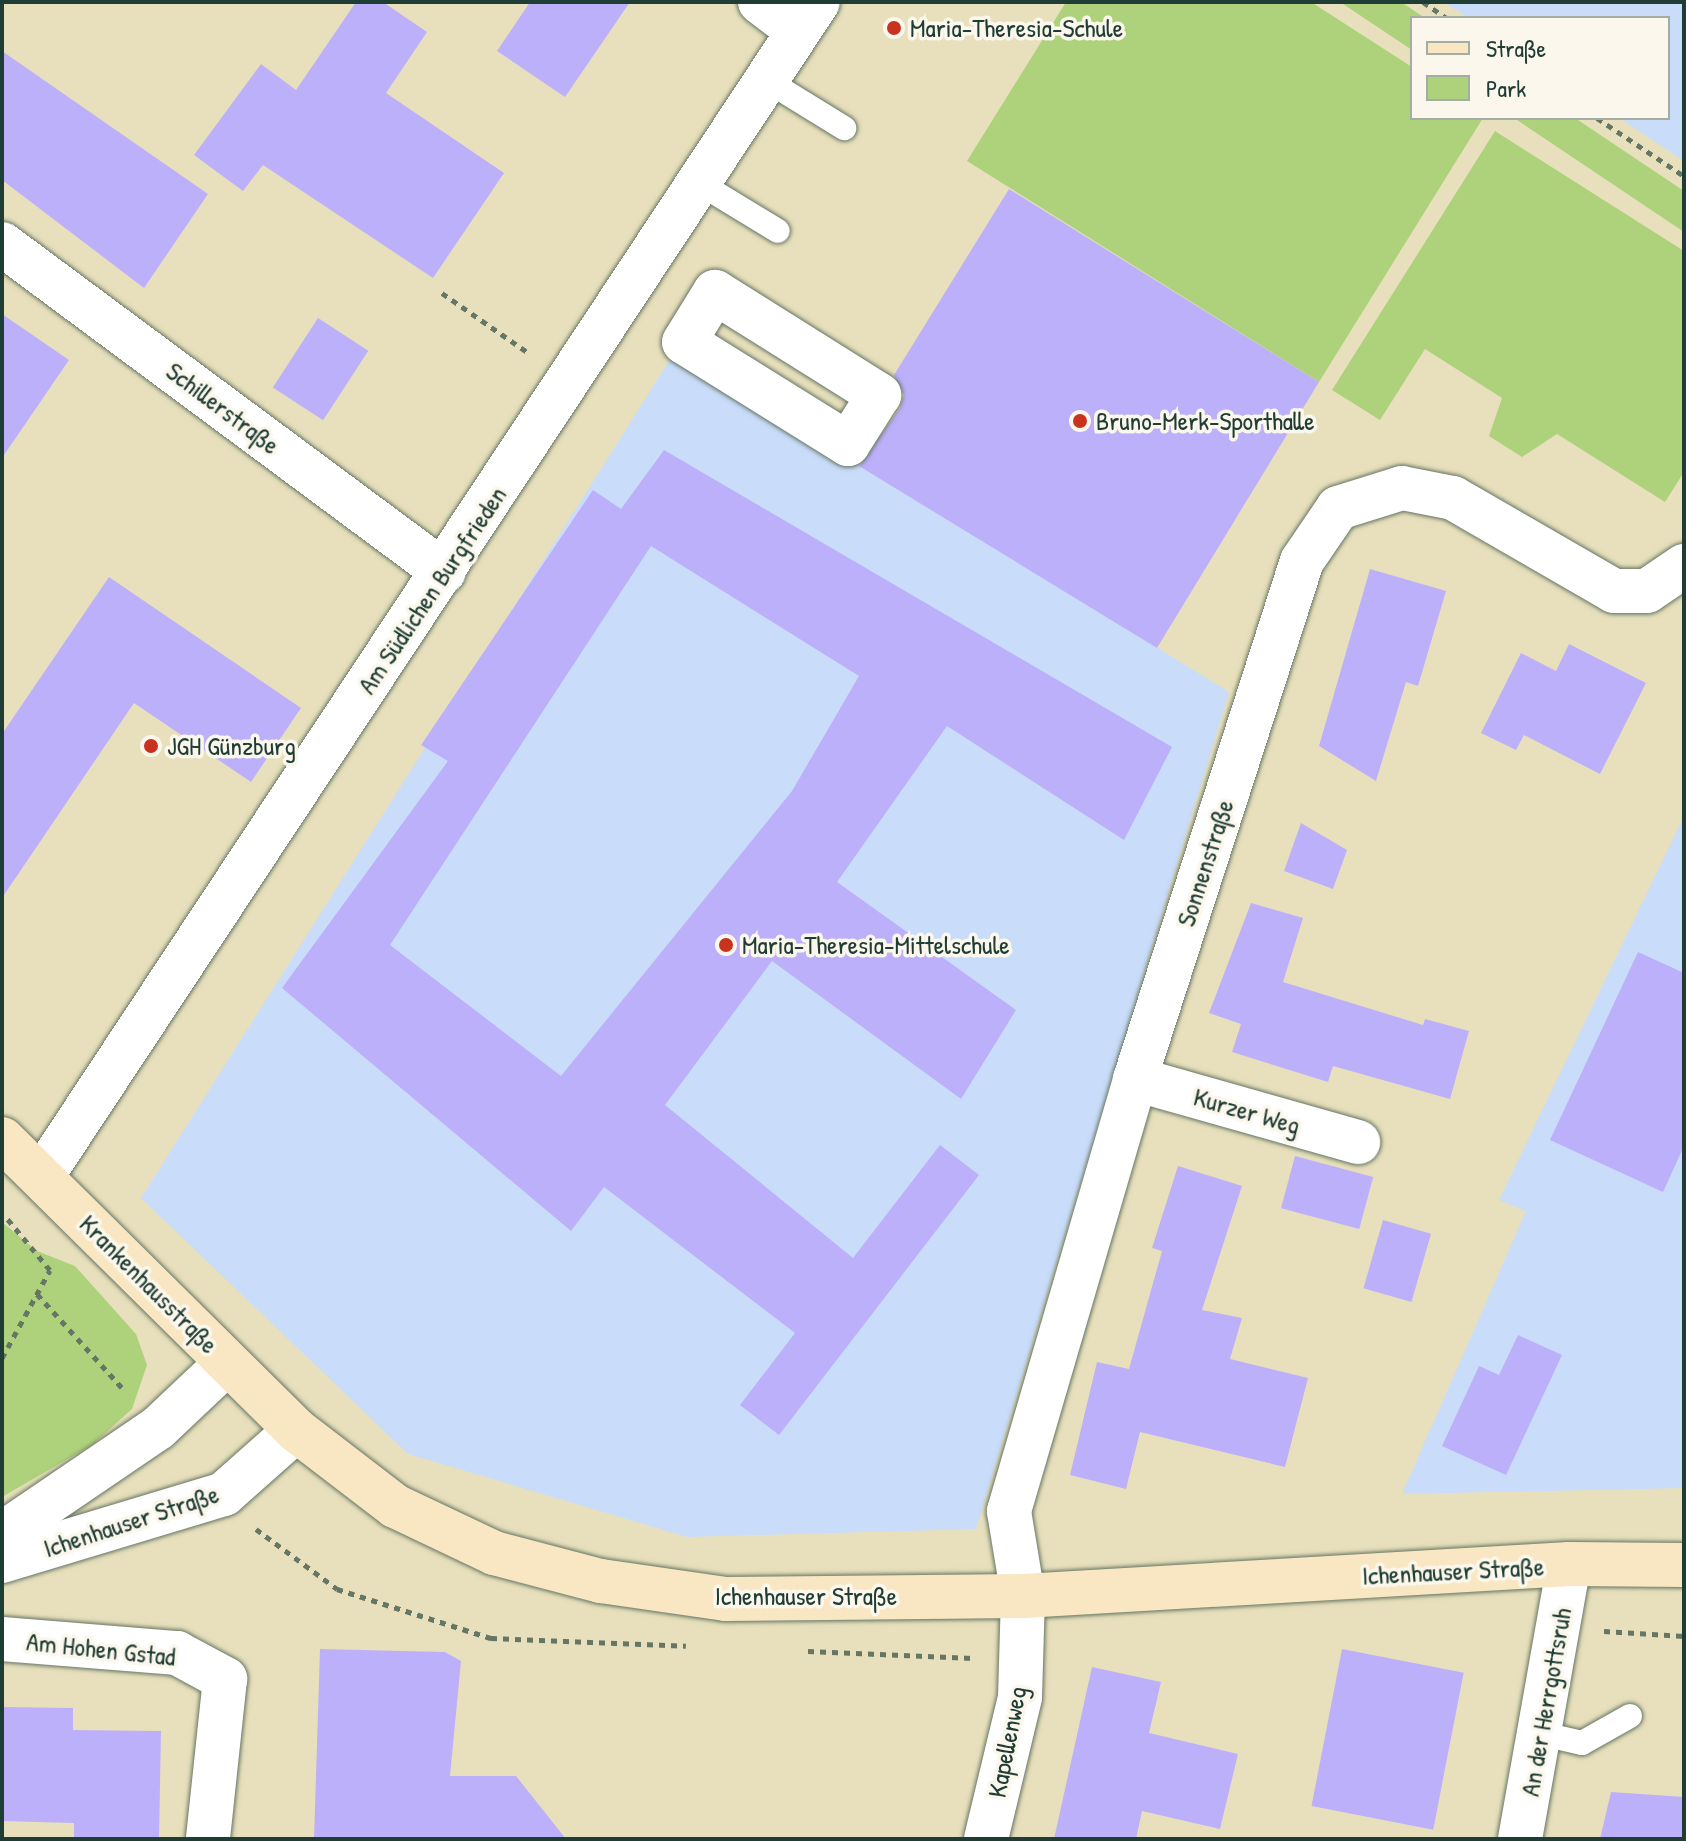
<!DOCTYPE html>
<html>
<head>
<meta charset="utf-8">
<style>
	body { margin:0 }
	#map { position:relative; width:1686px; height:1841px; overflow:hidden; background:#e8e0bc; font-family:"Patrick Hand",sans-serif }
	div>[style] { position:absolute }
	.built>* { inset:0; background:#c9dcf9 }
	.green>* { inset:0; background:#aed27c }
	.building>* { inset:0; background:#bdb0fb; transform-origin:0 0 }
	.path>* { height:5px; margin-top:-2.5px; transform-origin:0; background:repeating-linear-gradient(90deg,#657664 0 6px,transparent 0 12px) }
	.roads { filter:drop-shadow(0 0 2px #657664) drop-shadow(0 0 2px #657664) }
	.lane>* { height:24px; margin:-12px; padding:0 12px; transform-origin:12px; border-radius:12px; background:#fff }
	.street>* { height:44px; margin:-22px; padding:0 22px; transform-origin:22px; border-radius:22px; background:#fff }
	.secondary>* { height:44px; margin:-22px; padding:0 22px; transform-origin:22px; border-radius:22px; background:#f9e7c3 }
	.dots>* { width:22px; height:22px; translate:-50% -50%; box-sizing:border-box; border:4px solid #fbf7ec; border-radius:50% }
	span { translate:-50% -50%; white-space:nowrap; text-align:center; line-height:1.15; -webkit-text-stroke:7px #fbf7ec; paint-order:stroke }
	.poi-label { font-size:26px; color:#1f3d34 }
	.left { translate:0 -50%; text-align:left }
	.street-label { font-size:26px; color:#1f3d34 }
	.frame { position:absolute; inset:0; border:4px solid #1f3d34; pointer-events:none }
	.legend { position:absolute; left:1410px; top:16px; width:260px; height:104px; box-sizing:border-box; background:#fbf7ec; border:2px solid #a3ada2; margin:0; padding:10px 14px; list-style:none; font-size:24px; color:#1f3d34 }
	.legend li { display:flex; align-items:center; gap:16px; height:40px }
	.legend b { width:40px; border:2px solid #a3ada2 }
</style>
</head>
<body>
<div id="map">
	<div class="built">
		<div style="clip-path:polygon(1444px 2px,1684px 2px,1684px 161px,1619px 118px,1668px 118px,1668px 18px,1468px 18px)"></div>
		<div style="clip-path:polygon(676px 350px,1229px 692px,976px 1529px,687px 1537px,408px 1454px,141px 1198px)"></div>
		<div style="clip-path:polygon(1684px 816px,1684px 1488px,1402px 1494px,1526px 1211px,1499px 1200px)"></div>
	</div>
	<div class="green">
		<div style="clip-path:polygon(1066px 2px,1311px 2px,1412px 67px,1412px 118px,1483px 118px,1319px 382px,967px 161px)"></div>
		<div style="clip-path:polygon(1340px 2px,1401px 2px,1425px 18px,1412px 18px,1412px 50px)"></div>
		<div style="clip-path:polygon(1514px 118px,1575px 118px,1684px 191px,1684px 232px)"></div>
		<div style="clip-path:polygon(1495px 131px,1684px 251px,1684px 472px,1665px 502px,1557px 434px,1522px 457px,1489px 436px,1502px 398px,1425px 349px,1380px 420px,1332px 390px)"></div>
		<div style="clip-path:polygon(2px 1222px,37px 1251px,75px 1266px,136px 1334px,147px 1365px,132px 1409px,92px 1445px,2px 1497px)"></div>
	</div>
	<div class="building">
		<div style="clip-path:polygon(356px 2px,383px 2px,427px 32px,386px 93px,504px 173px,433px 278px,263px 165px,243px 191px,194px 155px,261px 64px,296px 90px)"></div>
		<div style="clip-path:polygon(530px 2px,630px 2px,565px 97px,497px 51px)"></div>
		<div style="clip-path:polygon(2px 51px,208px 194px,144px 288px,2px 180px)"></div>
		<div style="clip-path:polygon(1009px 189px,1319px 382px,1157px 648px,859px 466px,900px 408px,904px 395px,894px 375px)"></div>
		<div style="clip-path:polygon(2px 314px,69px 360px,2px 458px)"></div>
		<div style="left:318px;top:318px;width:60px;height:83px;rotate:33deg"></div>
		<div style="clip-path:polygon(evenodd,664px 450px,1172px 747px,1124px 840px,947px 726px,837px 882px,1016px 1010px,961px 1099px,772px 961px,665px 1105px,853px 1258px,940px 1145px,979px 1175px,779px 1435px,740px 1405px,795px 1333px,604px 1187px,571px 1231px,282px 988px,448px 761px,421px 745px,593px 490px,621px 509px,664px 450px,651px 546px,859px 676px,792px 791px,561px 1076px,390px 945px,651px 546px)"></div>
		<div style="clip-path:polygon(1370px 569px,1446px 591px,1418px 686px,1406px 682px,1376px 781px,1319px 746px)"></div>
		<div style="clip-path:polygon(109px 577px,301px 708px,251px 782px,134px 703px,2px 898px,2px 734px)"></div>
		<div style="clip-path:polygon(1569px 644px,1646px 683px,1600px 774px,1524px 735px,1516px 750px,1481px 733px,1521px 653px,1556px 671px)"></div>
		<div style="clip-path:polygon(1301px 823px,1347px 850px,1333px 889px,1284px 871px)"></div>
		<div style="clip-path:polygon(1251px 903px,1303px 918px,1283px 982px,1423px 1025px,1425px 1019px,1469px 1031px,1450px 1099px,1333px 1066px,1328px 1082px,1232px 1052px,1241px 1024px,1209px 1013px)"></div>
		<div style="clip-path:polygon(1638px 952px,1684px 973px,1684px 1146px,1663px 1192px,1550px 1140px)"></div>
		<div style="left:1295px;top:1156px;width:81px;height:54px;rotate:15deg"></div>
		<div style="clip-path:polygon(1178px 1166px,1242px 1186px,1202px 1310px,1242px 1318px,1230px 1359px,1308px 1378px,1285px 1467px,1140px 1432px,1126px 1489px,1070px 1475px,1097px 1362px,1129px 1369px,1162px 1251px,1152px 1248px)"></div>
		<div style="left:1383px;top:1220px;width:50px;height:71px;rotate:16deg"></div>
		<div style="clip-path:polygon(1518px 1335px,1562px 1355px,1506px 1475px,1442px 1446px,1479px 1366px,1499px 1375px)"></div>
		<div style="clip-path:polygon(320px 1649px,445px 1652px,461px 1661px,450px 1776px,516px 1776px,566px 1839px,314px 1839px)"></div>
		<div style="left:1342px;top:1649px;width:124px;height:160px;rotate:11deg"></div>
		<div style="clip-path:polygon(1092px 1667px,1161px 1682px,1149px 1733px,1238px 1754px,1220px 1829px,1142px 1811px,1136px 1839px,1054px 1839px)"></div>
		<div style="clip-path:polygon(2px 1707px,73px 1708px,73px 1730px,161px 1731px,159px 1839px,74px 1839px,74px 1823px,2px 1821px)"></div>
		<div style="clip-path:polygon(1611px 1792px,1684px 1797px,1684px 1839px,1600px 1839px)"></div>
	</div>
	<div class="path">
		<div style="left:1423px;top:2px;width:29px;rotate:34deg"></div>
		<div style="left:1597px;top:118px;width:105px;rotate:33.7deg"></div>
		<div style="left:442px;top:293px;width:107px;rotate:34.7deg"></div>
		<div style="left:37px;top:1294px;width:131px;rotate:47.8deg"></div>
		<div style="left:2px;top:1358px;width:100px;rotate:-61.4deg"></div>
		<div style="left:50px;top:1270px;width:70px;rotate:-129.8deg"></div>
		<div style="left:256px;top:1529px;width:101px;rotate:36.5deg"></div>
		<div style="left:337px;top:1589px;width:162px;rotate:17.7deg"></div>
		<div style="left:491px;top:1638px;width:195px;rotate:2.3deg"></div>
		<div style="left:1604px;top:1631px;width:80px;rotate:3.6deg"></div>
		<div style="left:808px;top:1651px;width:165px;rotate:2.4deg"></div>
	</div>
	<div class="roads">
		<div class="lane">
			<div style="left:766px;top:80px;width:92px;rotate:31.6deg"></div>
			<div style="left:699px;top:183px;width:92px;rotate:31.3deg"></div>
			<div style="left:1543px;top:1734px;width:40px;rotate:13deg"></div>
			<div style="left:1582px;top:1743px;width:55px;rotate:-29.4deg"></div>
		</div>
		<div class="street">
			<div style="left:760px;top:2px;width:48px;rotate:37.3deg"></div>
			<div style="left:2px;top:244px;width:550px;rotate:36.58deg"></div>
			<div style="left:715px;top:292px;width:194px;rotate:32.1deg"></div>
			<div style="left:879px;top:395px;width:58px;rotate:122.3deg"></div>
			<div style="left:848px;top:444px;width:193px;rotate:-148.1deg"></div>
			<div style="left:684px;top:342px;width:59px;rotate:-58.2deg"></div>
			<div style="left:1135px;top:1079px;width:232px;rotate:15.8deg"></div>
			<div style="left:42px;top:1176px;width:1407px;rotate:-56.54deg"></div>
			<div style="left:2px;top:1534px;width:189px;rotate:-34.2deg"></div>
			<div style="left:158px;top:1428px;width:95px;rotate:-43.3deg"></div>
			<div style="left:2px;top:1561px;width:232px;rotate:-16.8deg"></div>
			<div style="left:224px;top:1494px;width:96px;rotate:-41.6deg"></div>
			<div style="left:2px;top:1639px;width:176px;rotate:4.6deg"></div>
			<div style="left:177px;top:1653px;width:55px;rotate:28.4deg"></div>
			<div style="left:225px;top:1679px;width:161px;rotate:96.1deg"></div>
			<div style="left:986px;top:1839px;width:146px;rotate:-76.5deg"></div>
			<div style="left:1020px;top:1697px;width:101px;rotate:-88.3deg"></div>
			<div style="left:1023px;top:1596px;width:86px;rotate:-99.4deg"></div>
			<div style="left:1009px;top:1511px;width:450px;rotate:-73.7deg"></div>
			<div style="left:1135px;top:1079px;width:544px;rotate:-72.13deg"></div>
			<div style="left:1302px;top:561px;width:64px;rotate:-55.8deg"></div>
			<div style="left:1338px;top:508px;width:67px;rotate:-17.4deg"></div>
			<div style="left:1402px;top:488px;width:52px;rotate:11.1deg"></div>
			<div style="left:1453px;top:498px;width:186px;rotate:30deg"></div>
			<div style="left:1614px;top:591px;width:33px"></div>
			<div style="left:1647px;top:591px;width:45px;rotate:-34deg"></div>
			<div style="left:1520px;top:1839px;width:279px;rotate:-79.9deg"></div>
		</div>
		<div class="secondary">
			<div style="left:2px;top:1139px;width:414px;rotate:44.7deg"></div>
			<div style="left:296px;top:1430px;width:125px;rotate:37.5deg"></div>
			<div style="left:395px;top:1506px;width:110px;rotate:25.4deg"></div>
			<div style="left:494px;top:1553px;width:111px;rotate:14.7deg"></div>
			<div style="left:601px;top:1581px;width:126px;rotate:8.2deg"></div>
			<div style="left:726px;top:1599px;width:297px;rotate:-0.6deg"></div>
			<div style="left:1023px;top:1596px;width:547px;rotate:-3.35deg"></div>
			<div style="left:1569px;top:1564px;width:115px;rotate:0.5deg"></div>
		</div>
	</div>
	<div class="dots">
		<div style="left:894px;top:28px;background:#c8321e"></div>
		<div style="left:1080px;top:421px;background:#c8321e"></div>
		<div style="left:151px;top:746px;background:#c8321e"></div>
		<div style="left:726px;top:945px;background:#c8321e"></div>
	</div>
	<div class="poi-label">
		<span class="left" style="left:910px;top:28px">Maria-Theresia-Schule</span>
		<span class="left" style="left:1096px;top:421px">Bruno-Merk-Sporthalle</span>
		<span class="left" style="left:167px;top:746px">JGH Günzburg</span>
		<span class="left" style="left:742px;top:945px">Maria-Theresia-Mittelschule</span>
	</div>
	<div class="street-label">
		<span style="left:223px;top:408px;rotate:37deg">Schillerstraße</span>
		<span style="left:432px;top:590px;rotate:-56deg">Am Südlichen Burgfrieden</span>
		<span style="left:1205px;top:863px;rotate:-72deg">Sonnenstraße</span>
		<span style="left:1247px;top:1111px;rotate:16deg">Kurzer Weg</span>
		<span style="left:149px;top:1284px;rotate:45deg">Krankenhausstraße</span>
		<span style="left:131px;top:1521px;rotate:-18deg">Ichenhauser Straße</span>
		<span style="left:1453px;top:1571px;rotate:-3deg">Ichenhauser Straße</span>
		<span style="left:806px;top:1596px">Ichenhauser Straße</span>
		<span style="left:101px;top:1649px;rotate:6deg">Am Hohen Gstad</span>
		<span style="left:1546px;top:1702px;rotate:-80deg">An der Herrgottsruh</span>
		<span style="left:1007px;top:1742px;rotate:-79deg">Kapellenweg</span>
	</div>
	<div class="frame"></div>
	<ul class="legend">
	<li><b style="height:10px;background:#f9e7c3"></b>Straße</li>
	<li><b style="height:22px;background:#aed27c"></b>Park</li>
	</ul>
</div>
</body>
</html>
